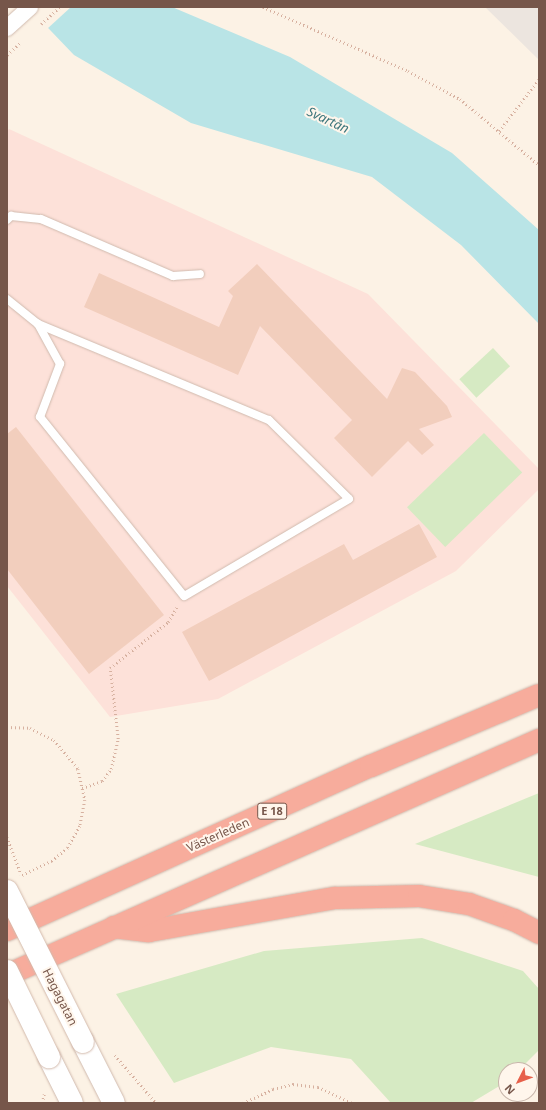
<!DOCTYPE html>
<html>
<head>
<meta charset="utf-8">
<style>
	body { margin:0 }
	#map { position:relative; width:546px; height:1110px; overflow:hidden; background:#fcf2e5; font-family:"Noto Sans",sans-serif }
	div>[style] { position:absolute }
	.commercial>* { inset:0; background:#fde1d9 }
	.industrial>* { inset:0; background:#ece5df }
	.green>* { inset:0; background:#d6eac3; transform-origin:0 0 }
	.water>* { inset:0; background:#b9e4e6 }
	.pier>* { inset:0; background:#fcf2e5 }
	.building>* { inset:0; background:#f2cebd }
	.path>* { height:2.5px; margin-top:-1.25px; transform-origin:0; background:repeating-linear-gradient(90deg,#d7b1a0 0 1px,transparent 0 4px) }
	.roads { filter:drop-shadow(0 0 1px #d0baae) drop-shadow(0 0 1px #d0baae) }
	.lane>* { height:8px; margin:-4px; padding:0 4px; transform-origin:4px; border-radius:4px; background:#fff }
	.street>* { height:16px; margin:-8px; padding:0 8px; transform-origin:8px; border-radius:8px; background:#fff }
	.secondary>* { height:22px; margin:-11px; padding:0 11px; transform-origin:11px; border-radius:11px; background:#fff }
	.highway>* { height:22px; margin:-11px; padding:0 11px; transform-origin:11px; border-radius:11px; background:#f7ac9c }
	.path-bridge>* { height:2.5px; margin-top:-1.25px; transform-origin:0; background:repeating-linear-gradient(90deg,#d7b1a0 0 1px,transparent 0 4px) }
	.bridges { filter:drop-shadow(0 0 1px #d3baac) drop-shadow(0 0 1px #d3baac) }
	.secondary-bridge>* { height:22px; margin:-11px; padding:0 11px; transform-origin:11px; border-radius:11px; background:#fff }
	span { translate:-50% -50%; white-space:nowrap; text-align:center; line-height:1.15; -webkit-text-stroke:4px #fff6ec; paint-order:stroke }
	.shield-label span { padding:1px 3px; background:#fff6ec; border:1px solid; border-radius:3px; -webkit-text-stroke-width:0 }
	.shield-label { font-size:11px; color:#76564a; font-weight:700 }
	.street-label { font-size:12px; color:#76564a }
	.water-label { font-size:13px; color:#3d767c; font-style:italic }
	.frame { position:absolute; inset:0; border:8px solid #76564a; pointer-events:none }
	.north { position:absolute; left:498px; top:1062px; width:40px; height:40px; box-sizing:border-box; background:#fff6ec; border:1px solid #c8b6ab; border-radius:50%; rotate:228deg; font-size:11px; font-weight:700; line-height:16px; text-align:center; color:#76564a }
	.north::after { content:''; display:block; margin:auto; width:14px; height:18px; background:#e7604a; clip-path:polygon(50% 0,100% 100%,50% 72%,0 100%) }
</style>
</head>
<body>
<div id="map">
	<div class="commercial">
		<div style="clip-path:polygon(9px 129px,368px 294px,539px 469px,539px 489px,456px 571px,218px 699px,110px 717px,7px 586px,7px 131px)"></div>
	</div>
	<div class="industrial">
		<div style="clip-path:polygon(485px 7px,539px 7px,539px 60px)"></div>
	</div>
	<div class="green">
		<div style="left:493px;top:348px;width:25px;height:46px;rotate:47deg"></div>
		<div style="left:484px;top:433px;width:55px;height:107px;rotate:46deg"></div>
		<div style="clip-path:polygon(539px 793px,539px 877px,415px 844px)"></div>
		<div style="clip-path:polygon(422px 938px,523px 971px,539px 989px,539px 1050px,519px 1070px,506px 1070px,506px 1082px,471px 1103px,391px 1103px,351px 1059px,271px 1047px,174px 1083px,116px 994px,264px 951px)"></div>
	</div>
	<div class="water">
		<div style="clip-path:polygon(28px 7px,172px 7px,290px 57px,452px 153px,539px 230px,539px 324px,461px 245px,372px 177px,191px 123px,74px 55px)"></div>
	</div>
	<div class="pier">
		<div style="clip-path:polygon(26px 7px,71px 7px,47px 29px)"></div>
	</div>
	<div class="building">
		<div style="clip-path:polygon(257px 264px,387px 399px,402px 368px,415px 372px,447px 406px,452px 417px,419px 429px,434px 445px,422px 455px,408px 441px,372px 477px,334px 438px,352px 420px,260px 326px,238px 375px,84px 307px,99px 273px,219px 327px,233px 296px,228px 291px)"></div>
		<div style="clip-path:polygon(16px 427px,164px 615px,89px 674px,7px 569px,7px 434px)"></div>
		<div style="clip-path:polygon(419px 524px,437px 557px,209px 681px,182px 632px,344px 544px,353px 560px)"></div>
	</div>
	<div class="path">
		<div style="left:263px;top:7px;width:158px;rotate:23.8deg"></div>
		<div style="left:408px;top:71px;width:59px;rotate:28.3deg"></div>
		<div style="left:460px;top:99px;width:103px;rotate:39.9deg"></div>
		<div style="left:41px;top:24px;width:25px;rotate:-42deg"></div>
		<div style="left:7px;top:55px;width:19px;rotate:-43deg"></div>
		<div style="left:499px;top:131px;width:66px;rotate:-52.4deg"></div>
		<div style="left:7px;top:727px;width:23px;rotate:2deg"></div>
		<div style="left:30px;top:728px;width:27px;rotate:27deg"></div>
		<div style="left:54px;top:740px;width:38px;rotate:50deg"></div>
		<div style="left:78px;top:769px;width:32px;rotate:77deg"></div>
		<div style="left:85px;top:800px;width:26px;rotate:101deg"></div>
		<div style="left:80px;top:826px;width:25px;rotate:119deg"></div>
		<div style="left:68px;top:848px;width:21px;rotate:141deg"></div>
		<div style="left:52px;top:861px;width:34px;rotate:154deg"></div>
		<div style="left:82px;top:788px;width:21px;rotate:-19deg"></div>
		<div style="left:102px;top:781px;width:15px;rotate:-53deg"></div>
		<div style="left:111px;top:769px;width:31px;rotate:-77deg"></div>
		<div style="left:118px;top:739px;width:71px;rotate:-96.4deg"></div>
		<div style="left:110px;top:668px;width:74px;rotate:-38.4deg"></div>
		<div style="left:168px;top:622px;width:17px;rotate:-59deg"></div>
		<div style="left:115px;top:1055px;width:63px;rotate:49.5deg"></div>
		<div style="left:42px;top:1103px;width:9px;rotate:-77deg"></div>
		<div style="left:243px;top:1103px;width:33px;rotate:-25deg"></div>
		<div style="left:273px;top:1089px;width:21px;rotate:-14deg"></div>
		<div style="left:293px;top:1084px;width:25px;rotate:7deg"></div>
		<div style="left:318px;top:1087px;width:38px;rotate:25deg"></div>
	</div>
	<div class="roads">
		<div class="lane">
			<div style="left:7px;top:220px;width:6px;rotate:-45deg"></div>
			<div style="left:11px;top:216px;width:30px;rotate:6deg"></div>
			<div style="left:41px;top:219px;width:144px;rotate:23.4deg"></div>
			<div style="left:173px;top:276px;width:27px;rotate:-4deg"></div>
			<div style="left:7px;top:299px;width:40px;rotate:39deg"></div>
			<div style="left:38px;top:324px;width:250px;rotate:22.6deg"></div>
			<div style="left:269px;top:420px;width:112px;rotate:44.6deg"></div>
			<div style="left:349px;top:499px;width:191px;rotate:149.5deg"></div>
			<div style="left:184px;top:596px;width:230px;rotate:-128.8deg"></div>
			<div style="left:40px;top:417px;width:57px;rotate:-69.3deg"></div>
			<div style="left:60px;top:364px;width:46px;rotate:-118.8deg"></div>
		</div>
		<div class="street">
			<div style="left:7px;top:28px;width:31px;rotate:-42deg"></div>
		</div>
		<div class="secondary">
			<div style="left:83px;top:1042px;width:68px;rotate:63.1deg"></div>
			<div style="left:49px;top:1057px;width:51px;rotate:63.4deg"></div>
		</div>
		<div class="highway">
			<div style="left:114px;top:927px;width:35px;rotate:7deg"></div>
			<div style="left:149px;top:931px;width:189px;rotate:-10.1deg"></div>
			<div style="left:335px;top:898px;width:84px;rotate:-1.4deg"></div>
			<div style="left:419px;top:896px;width:51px;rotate:9.1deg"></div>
			<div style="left:469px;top:904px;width:48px;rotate:19.6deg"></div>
			<div style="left:514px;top:920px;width:28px;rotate:27deg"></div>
			<div style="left:7px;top:930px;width:399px;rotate:-24.3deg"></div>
			<div style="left:371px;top:766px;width:182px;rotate:-22.9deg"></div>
			<div style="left:7px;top:975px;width:582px;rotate:-23.83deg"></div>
		</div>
	</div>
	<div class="path-bridge">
		<div style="left:7px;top:837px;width:40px;rotate:69deg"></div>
	</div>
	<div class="bridges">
		<div class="secondary-bridge">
			<div style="left:7px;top:891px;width:169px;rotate:63.3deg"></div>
			<div style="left:7px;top:971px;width:96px;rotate:64deg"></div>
		</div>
	</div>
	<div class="shield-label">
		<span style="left:272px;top:811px">E 18</span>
	</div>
	<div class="street-label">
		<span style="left:218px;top:835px;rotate:-24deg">Västerleden</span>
		<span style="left:60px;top:997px;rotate:63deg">Hagagatan</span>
	</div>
	<div class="water-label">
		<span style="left:328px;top:120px;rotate:25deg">Svartån</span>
	</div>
	<div class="frame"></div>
	<div class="north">N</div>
</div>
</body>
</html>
